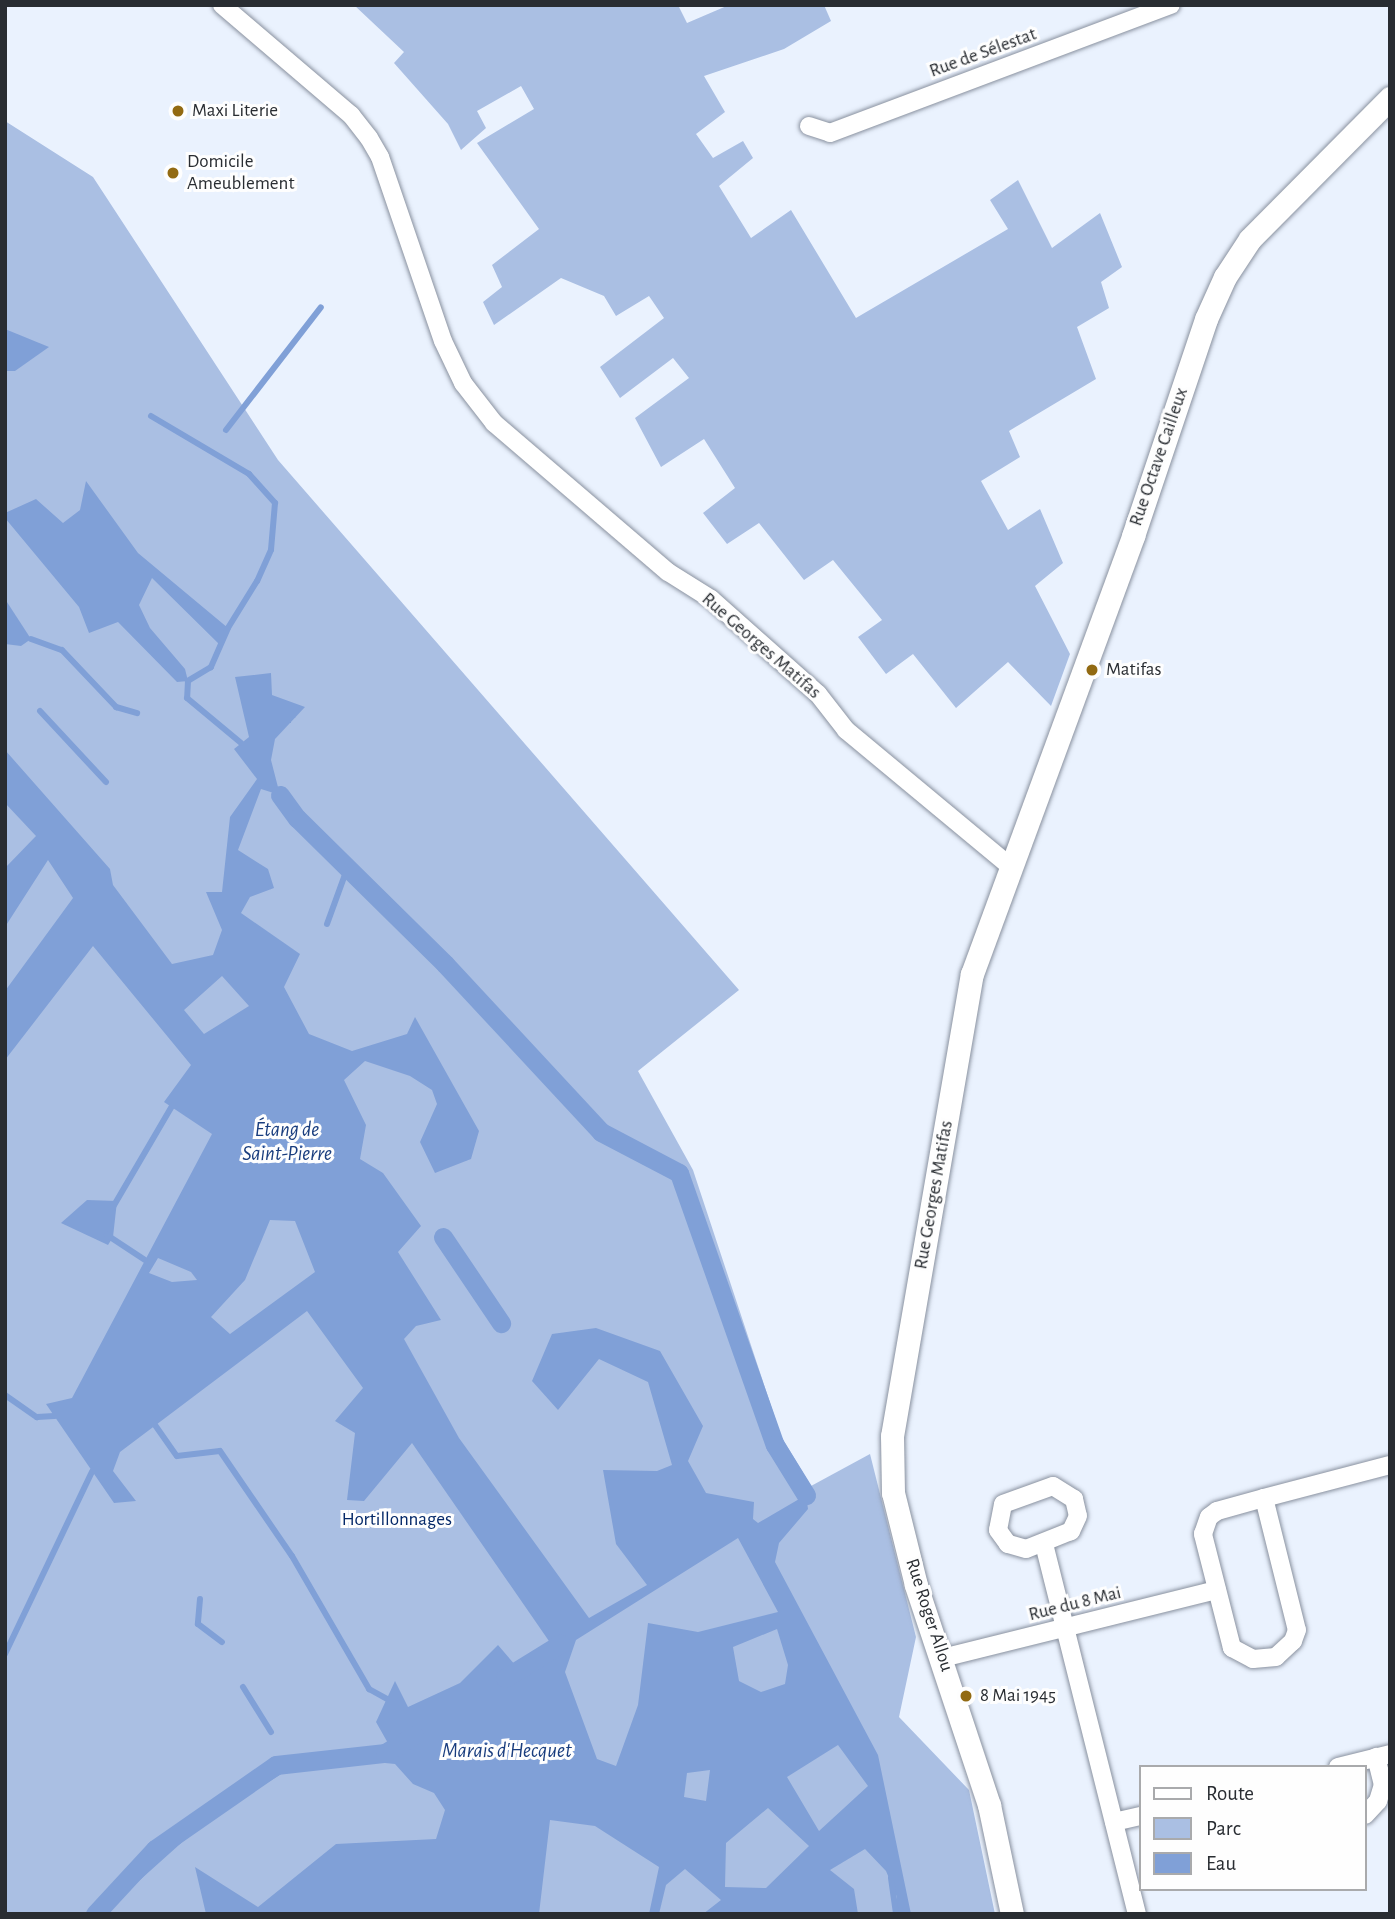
<!DOCTYPE html>
<html>
<head>
<meta charset="utf-8">
<style>
	body { margin:0 }
	#map { position:relative; width:1395px; height:1919px; overflow:hidden; background:#eaf2fe; font-family:"Alegreya Sans",sans-serif }
	div>[style] { position:absolute }
	.green>* { inset:0; background:#aabfe3 }
	.water>* { inset:0; background:#80a0d7 }
	.stream>* { height:6px; margin:-3px; padding:0 3px; transform-origin:3px; border-radius:3px; background:#80a0d7 }
	.canal>* { height:19px; margin:-9.5px; padding:0 9.5px; transform-origin:9.5px; border-radius:9.5px; background:#80a0d7 }
	.roads { filter:drop-shadow(0 0 2px #89919f) drop-shadow(0 0 2px #89919f) }
	.minor>* { height:18px; margin:-9px; padding:0 9px; transform-origin:9px; border-radius:9px; background:#fff }
	.tertiary>* { height:23px; margin:-11.5px; padding:0 11.5px; transform-origin:11.5px; border-radius:11.5px; background:#fff }
	.dots>* { width:19px; height:19px; translate:-50% -50%; box-sizing:border-box; border:4px solid #fefefe; border-radius:50% }
	span { translate:-50% -50%; white-space:nowrap; text-align:center; line-height:1.15; -webkit-text-stroke:6px #fefefe; paint-order:stroke }
	.street-label { font-size:19px; color:#292d32 }
	.poi-label { font-size:19px; color:#292d32 }
	.left { translate:0 -50%; text-align:left }
	.park-label { font-size:19px; color:#042868 }
	.water-label { font-size:21px; color:#193d7e; font-style:italic }
	.frame { position:absolute; inset:0; border:7px solid #292d32; pointer-events:none }
	.legend { position:absolute; left:1139px; top:1765px; width:228px; height:126px; box-sizing:border-box; background:#fefefe; border:2px solid #a9aaac; margin:0; padding:9px 12px; list-style:none; font-size:21px; color:#292d32 }
	.legend li { display:flex; align-items:center; gap:14px; height:35px }
	.legend b { width:35px; border:2px solid #a9aaac }
</style>
</head>
<body>
<div id="map">
	<div class="green">
		<div style="clip-path:polygon(354px 5px,678px 5px,687px 23px,729px 5px,824px 5px,831px 21px,784px 49px,704px 76px,725px 112px,696px 134px,713px 158px,743px 141px,753px 158px,719px 186px,751px 238px,791px 210px,856px 318px,1008px 229px,990px 200px,1018px 180px,1052px 248px,1100px 213px,1122px 267px,1101px 282px,1109px 308px,1077px 327px,1096px 379px,1009px 431px,1020px 457px,981px 481px,1008px 530px,1040px 509px,1063px 563px,1035px 586px,1070px 654px,1051px 706px,1008px 662px,956px 708px,913px 654px,886px 674px,858px 637px,882px 620px,833px 560px,804px 580px,759px 523px,727px 544px,703px 513px,735px 488px,704px 439px,661px 467px,635px 418px,689px 378px,673px 358px,620px 398px,600px 367px,664px 318px,649px 296px,616px 316px,604px 296px,561px 278px,494px 325px,483px 302px,502px 287px,492px 265px,539px 229px,477px 143px,534px 109px,521px 86px,477px 111px,486px 128px,461px 150px,448px 124px,394px 63px,404px 52px)"></div>
		<div style="clip-path:polygon(5px 121px,93px 177px,278px 460px,739px 990px,638px 1071px,693px 1170px,781px 1436px,811px 1486px,870px 1454px,916px 1637px,899px 1717px,969px 1790px,995px 1914px,5px 1914px)"></div>
	</div>
	<div class="water">
		<div style="clip-path:polygon(5px 329px,49px 347px,15px 371px,5px 371px)"></div>
		<div style="clip-path:polygon(86px 481px,138px 553px,228px 628px,222px 647px,152px 578px,139px 605px,150px 628px,185px 669px,188px 681px,177px 682px,118px 622px,89px 633px,79px 607px,5px 518px,5px 513px,36px 499px,63px 523px,80px 510px)"></div>
		<div style="clip-path:polygon(5px 599px,31px 639px,21px 646px,5px 644px)"></div>
		<div style="clip-path:polygon(evenodd,271px 673px,272px 695px,305px 707px,275px 739px,271px 760px,280px 795px,261px 789px,238px 850px,268px 869px,274px 888px,250px 897px,241px 913px,300px 954px,284px 987px,309px 1034px,352px 1051px,407px 1034px,415px 1017px,479px 1131px,471px 1159px,435px 1173px,420px 1142px,437px 1104px,432px 1090px,410px 1076px,365px 1061px,344px 1080px,366px 1125px,360px 1159px,383px 1173px,421px 1226px,398px 1252px,441px 1320px,416px 1326px,404px 1339px,459px 1438px,589px 1618px,647px 1585px,616px 1544px,603px 1470px,657px 1471px,672px 1465px,648px 1382px,599px 1359px,558px 1410px,532px 1381px,552px 1334px,596px 1328px,660px 1351px,703px 1426px,688px 1461px,706px 1493px,754px 1502px,753px 1519px,758px 1523px,806px 1495px,808px 1509px,779px 1543px,775px 1562px,878px 1755px,911px 1914px,897px 1914px,897px 1897px,886px 1871px,865px 1849px,830px 1870px,854px 1889px,858px 1914px,703px 1914px,721px 1900px,685px 1869px,666px 1885px,659px 1914px,649px 1914px,659px 1867px,595px 1826px,550px 1820px,539px 1914px,206px 1914px,195px 1867px,258px 1907px,336px 1844px,436px 1839px,445px 1810px,434px 1793px,413px 1784px,395px 1764px,375px 1762px,288px 1770px,208px 1819px,102px 1914px,93px 1914px,193px 1823px,289px 1761px,393px 1752px,376px 1722px,395px 1681px,408px 1707px,460px 1683px,498px 1645px,516px 1666px,529px 1665px,551px 1644px,412px 1443px,364px 1501px,347px 1500px,355px 1433px,335px 1421px,363px 1388px,307px 1311px,120px 1452px,113px 1471px,136px 1501px,114px 1503px,46px 1404px,72px 1398px,212px 1134px,164px 1102px,191px 1065px,93px 946px,5px 1060px,5px 991px,73px 898px,48px 860px,5px 927px,5px 868px,36px 836px,5px 803px,5px 750px,110px 869px,113px 885px,172px 964px,213px 955px,222px 930px,206px 892px,222px 892px,230px 817px,257px 779px,234px 749px,249px 737px,235px 677px,271px 673px,222px 976px,249px 1006px,204px 1034px,184px 1010px,222px 976px,271px 673px,270px 1220px,295px 1221px,315px 1272px,230px 1334px,211px 1317px,245px 1280px,270px 1220px,271px 673px,158px 1258px,191px 1272px,197px 1280px,172px 1282px,149px 1273px,158px 1258px,271px 673px,738px 1538px,778px 1612px,698px 1632px,648px 1623px,638px 1705px,616px 1766px,597px 1759px,565px 1672px,576px 1640px,738px 1538px,271px 673px,777px 1629px,788px 1665px,785px 1684px,761px 1692px,739px 1681px,733px 1647px,777px 1629px,271px 673px,838px 1745px,868px 1786px,819px 1831px,787px 1777px,838px 1745px,271px 673px,710px 1770px,706px 1801px,684px 1797px,687px 1773px,710px 1770px,271px 673px,768px 1808px,809px 1846px,766px 1888px,725px 1887px,726px 1843px,768px 1808px)"></div>
		<div style="clip-path:polygon(87px 1200px,117px 1201px,113px 1237px,108px 1245px,61px 1223px)"></div>
	</div>
	<div class="stream">
		<div style="left:151px;top:416px;width:114px;rotate:30.6deg"></div>
		<div style="left:249px;top:474px;width:39px;rotate:48deg"></div>
		<div style="left:275px;top:503px;width:47px;rotate:94.9deg"></div>
		<div style="left:271px;top:550px;width:34px;rotate:114deg"></div>
		<div style="left:257px;top:581px;width:55px;rotate:121.7deg"></div>
		<div style="left:228px;top:628px;width:43px;rotate:113.6deg"></div>
		<div style="left:211px;top:667px;width:27px;rotate:149deg"></div>
		<div style="left:188px;top:681px;width:17px;rotate:93deg"></div>
		<div style="left:187px;top:698px;width:70px;rotate:39.8deg"></div>
		<div style="left:226px;top:430px;width:155px;rotate:-52.3deg"></div>
		<div style="left:31px;top:639px;width:33px;rotate:20deg"></div>
		<div style="left:62px;top:650px;width:79px;rotate:46.5deg"></div>
		<div style="left:116px;top:707px;width:22px;rotate:16deg"></div>
		<div style="left:40px;top:711px;width:97px;rotate:47.1deg"></div>
		<div style="left:327px;top:924px;width:59px;rotate:-70deg"></div>
		<div style="left:113px;top:1207px;width:117px;rotate:-59.7deg"></div>
		<div style="left:107px;top:1235px;width:45px;rotate:33.3deg"></div>
		<div style="left:5px;top:1395px;width:39px;rotate:35deg"></div>
		<div style="left:37px;top:1417px;width:17px;rotate:-3deg"></div>
		<div style="left:155px;top:1425px;width:38px;rotate:55deg"></div>
		<div style="left:177px;top:1456px;width:43px;rotate:-6.6deg"></div>
		<div style="left:220px;top:1451px;width:127px;rotate:55.6deg"></div>
		<div style="left:292px;top:1556px;width:154px;rotate:59.9deg"></div>
		<div style="left:369px;top:1689px;width:21px;rotate:29deg"></div>
		<div style="left:200px;top:1599px;width:25px;rotate:95deg"></div>
		<div style="left:198px;top:1624px;width:30px;rotate:37deg"></div>
		<div style="left:5px;top:1654px;width:202px;rotate:-64.5deg"></div>
		<div style="left:243px;top:1687px;width:53px;rotate:58.1deg"></div>
		<div style="left:891px;top:1878px;width:36px;rotate:82deg"></div>
	</div>
	<div class="canal">
		<div style="left:280px;top:795px;width:29px;rotate:54deg"></div>
		<div style="left:297px;top:818px;width:208px;rotate:44.6deg"></div>
		<div style="left:445px;top:964px;width:229px;rotate:47.1deg"></div>
		<div style="left:601px;top:1132px;width:88px;rotate:27.7deg"></div>
		<div style="left:679px;top:1173px;width:288px;rotate:70.6deg"></div>
		<div style="left:775px;top:1445px;width:59px;rotate:58.2deg"></div>
		<div style="left:443px;top:1237px;width:104px;rotate:56deg"></div>
		<div style="left:505px;top:1678px;width:65px;rotate:-31.7deg"></div>
		<div style="left:95px;top:1914px;width:88px;rotate:-47.3deg"></div>
		<div style="left:155px;top:1849px;width:147px;rotate:-34.8deg"></div>
		<div style="left:276px;top:1765px;width:110px;rotate:-6.3deg"></div>
		<div style="left:385px;top:1753px;width:34px;rotate:-32deg"></div>
	</div>
	<div class="roads">
		<div class="minor">
			<div style="left:222px;top:5px;width:170px;rotate:40.5deg"></div>
			<div style="left:351px;top:115px;width:29px;rotate:52deg"></div>
			<div style="left:369px;top:138px;width:22px;rotate:60deg"></div>
			<div style="left:380px;top:157px;width:194px;rotate:71.1deg"></div>
			<div style="left:443px;top:341px;width:47px;rotate:64.5deg"></div>
			<div style="left:463px;top:383px;width:51px;rotate:52.2deg"></div>
			<div style="left:494px;top:423px;width:229px;rotate:40.6deg"></div>
			<div style="left:668px;top:572px;width:51px;rotate:32.1deg"></div>
			<div style="left:711px;top:599px;width:143px;rotate:41.6deg"></div>
			<div style="left:818px;top:694px;width:46px;rotate:52.1deg"></div>
			<div style="left:846px;top:730px;width:213px;rotate:39.7deg"></div>
			<div style="left:809px;top:126px;width:22px;rotate:18deg"></div>
			<div style="left:830px;top:133px;width:364px;rotate:-20.6deg"></div>
			<div style="left:1053px;top:1486px;width:25px;rotate:32deg"></div>
			<div style="left:1074px;top:1499px;width:17px;rotate:77deg"></div>
			<div style="left:1078px;top:1516px;width:17px;rotate:115deg"></div>
			<div style="left:1071px;top:1531px;width:48px;rotate:158.2deg"></div>
			<div style="left:1026px;top:1549px;width:19px;rotate:-164deg"></div>
			<div style="left:1008px;top:1544px;width:17px;rotate:-126deg"></div>
			<div style="left:998px;top:1530px;width:26px;rotate:-79deg"></div>
			<div style="left:1003px;top:1504px;width:53px;rotate:-19.8deg"></div>
			<div style="left:1264px;top:1498px;width:136px;rotate:76deg"></div>
			<div style="left:1297px;top:1630px;width:12px;rotate:110deg"></div>
			<div style="left:1293px;top:1641px;width:23px;rotate:137deg"></div>
			<div style="left:1276px;top:1657px;width:23px;rotate:175deg"></div>
			<div style="left:1253px;top:1659px;width:24px;rotate:-152deg"></div>
			<div style="left:1232px;top:1648px;width:118px;rotate:-104.3deg"></div>
			<div style="left:1203px;top:1534px;width:18px;rotate:-71deg"></div>
			<div style="left:1209px;top:1517px;width:10px;rotate:-37deg"></div>
			<div style="left:1217px;top:1511px;width:49px;rotate:-15.5deg"></div>
			<div style="left:1264px;top:1498px;width:130px;rotate:-14.7deg"></div>
			<div style="left:1044px;top:1544px;width:382px;rotate:75.9deg"></div>
			<div style="left:942px;top:1658px;width:283px;rotate:-13.9deg"></div>
			<div style="left:1338px;top:1767px;width:54px;rotate:-14deg"></div>
			<div style="left:1365px;top:1815px;width:19px;rotate:-47deg"></div>
			<div style="left:1378px;top:1801px;width:17px;rotate:-73deg"></div>
			<div style="left:1383px;top:1785px;width:29px;rotate:-104deg"></div>
			<div style="left:1114px;top:1822px;width:28px;rotate:-13deg"></div>
		</div>
		<div class="tertiary">
			<div style="left:1012px;top:1914px;width:111px;rotate:-101.9deg"></div>
			<div style="left:989px;top:1805px;width:232px;rotate:-108.4deg"></div>
			<div style="left:916px;top:1585px;width:95px;rotate:-104deg"></div>
			<div style="left:893px;top:1493px;width:57px;rotate:-91deg"></div>
			<div style="left:892px;top:1436px;width:469px;rotate:-80.2deg"></div>
			<div style="left:972px;top:974px;width:467px;rotate:-69.8deg"></div>
			<div style="left:1133px;top:536px;width:229px;rotate:-71.4deg"></div>
			<div style="left:1206px;top:319px;width:46px;rotate:-65.7deg"></div>
			<div style="left:1225px;top:277px;width:45px;rotate:-56.7deg"></div>
			<div style="left:1250px;top:239px;width:199px;rotate:-45.2deg"></div>
		</div>
	</div>
	<div class="dots">
		<div style="left:178px;top:111px;background:#926a12"></div>
		<div style="left:173px;top:173px;background:#926a12"></div>
		<div style="left:1092px;top:670px;background:#926a12"></div>
		<div style="left:966px;top:1696px;background:#926a12"></div>
	</div>
	<div class="street-label">
		<span style="left:983px;top:53px;rotate:-20deg">Rue de Sélestat</span>
		<span style="left:1159px;top:457px;rotate:-71deg">Rue Octave Cailleux</span>
		<span style="left:761px;top:646px;rotate:41deg">Rue Georges Matifas</span>
		<span style="left:934px;top:1195px;rotate:-80deg">Rue Georges Matifas</span>
		<span style="left:1075px;top:1604px;rotate:-14deg">Rue du 8 Mai</span>
		<span style="left:929px;top:1615px;rotate:72deg">Rue Roger Allou</span>
	</div>
	<div class="poi-label">
		<span class="left" style="left:192px;top:111px">Maxi Literie</span>
		<span class="left" style="left:187px;top:173px">Domicile<br>Ameublement</span>
		<span class="left" style="left:1106px;top:670px">Matifas</span>
		<span class="left" style="left:980px;top:1696px">8 Mai 1945</span>
	</div>
	<div class="park-label">
		<span style="left:397px;top:1520px">Hortillonnages</span>
	</div>
	<div class="water-label">
		<span style="left:287px;top:1142px">Étang de<br>Saint-Pierre</span>
		<span style="left:507px;top:1751px">Marais d'Hecquet</span>
	</div>
	<div class="frame"></div>
	<ul class="legend">
	<li><b style="height:9px;background:#fff"></b>Route</li>
	<li><b style="height:19px;background:#aabfe3"></b>Parc</li>
	<li><b style="height:19px;background:#80a0d7"></b>Eau</li>
	</ul>
</div>
</body>
</html>
